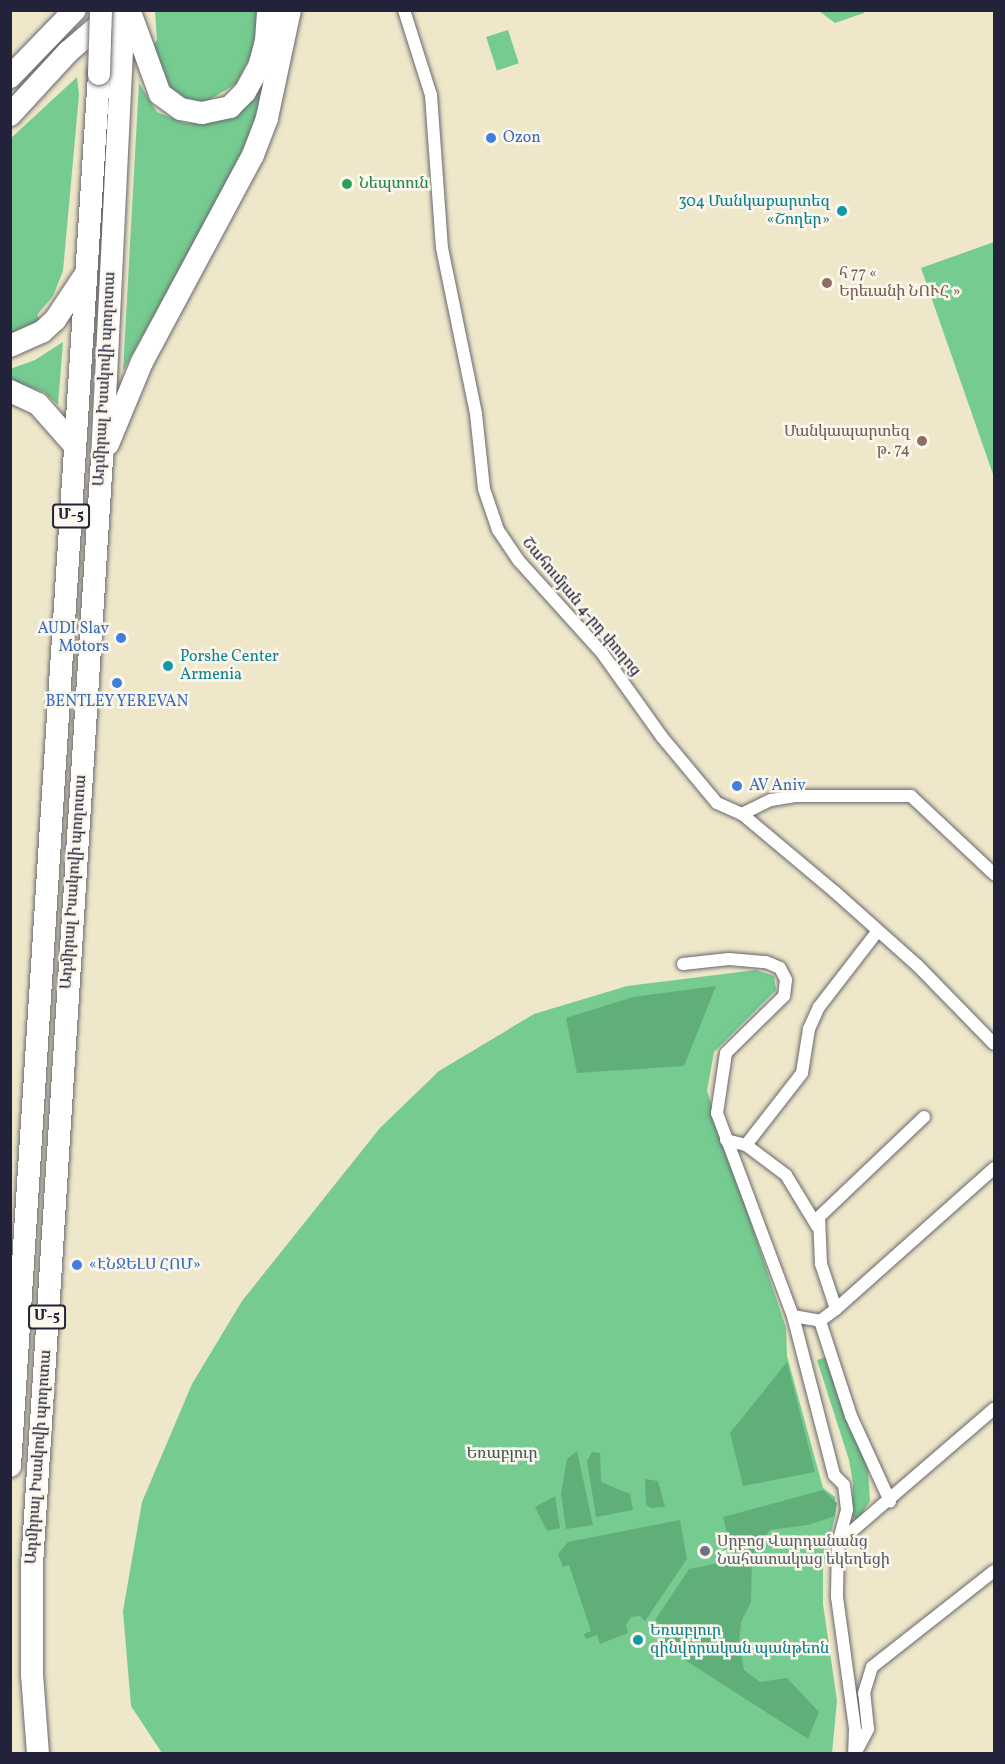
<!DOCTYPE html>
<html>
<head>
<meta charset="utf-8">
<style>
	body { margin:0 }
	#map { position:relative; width:1005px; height:1764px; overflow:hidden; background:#eee7ca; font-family:Vollkorn,"Noto Serif Armenian",serif }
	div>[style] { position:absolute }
	.green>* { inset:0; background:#75cb90; transform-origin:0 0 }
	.forest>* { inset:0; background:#60af7a }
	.roads { filter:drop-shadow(0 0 2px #69676d) drop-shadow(0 0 2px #69676d) }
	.street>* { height:12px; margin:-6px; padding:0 6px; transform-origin:6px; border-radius:6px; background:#fff }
	.highway>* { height:22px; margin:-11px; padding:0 11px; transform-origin:11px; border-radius:11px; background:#fff }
	.bridges { filter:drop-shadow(0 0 2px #69676d) drop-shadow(0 0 2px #69676d) }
	.highway-bridge>* { height:22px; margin:-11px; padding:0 11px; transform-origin:11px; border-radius:11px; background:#fff }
	.dots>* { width:16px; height:16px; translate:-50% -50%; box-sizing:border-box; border:3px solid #fbf7ec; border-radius:50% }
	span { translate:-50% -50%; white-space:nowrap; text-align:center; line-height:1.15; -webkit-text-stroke:5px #fbf7ec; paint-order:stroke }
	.shield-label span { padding:2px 4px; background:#fbf7ec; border:2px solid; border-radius:4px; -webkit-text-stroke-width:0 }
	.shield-label { font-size:15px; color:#22223b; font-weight:700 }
	.shop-label { font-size:16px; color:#366cbe }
	.left { translate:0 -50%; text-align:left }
	.right { translate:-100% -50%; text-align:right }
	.leisure-label { font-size:16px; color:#27864d }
	.culture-label { font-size:16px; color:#0d838f }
	.education-label { font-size:16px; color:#785e54 }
	.street-label { font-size:16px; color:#22223b }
	.park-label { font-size:16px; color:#3f5d59 }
	.worship-label { font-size:16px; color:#5b616d }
	.frame { position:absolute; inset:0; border:12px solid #22223b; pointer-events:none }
</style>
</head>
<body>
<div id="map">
	<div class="green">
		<div style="clip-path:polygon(155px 11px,258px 11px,254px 49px,236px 84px,207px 101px,192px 103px,168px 92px,151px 48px,157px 40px)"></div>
		<div style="clip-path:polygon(819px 11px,864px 10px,864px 13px,835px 23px)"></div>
		<div style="left:508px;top:30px;width:35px;height:23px;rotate:72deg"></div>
		<div style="clip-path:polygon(267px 73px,250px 136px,226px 186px,123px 371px,139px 83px,157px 112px,185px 123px,206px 124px,243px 109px)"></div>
		<div style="clip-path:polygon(77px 77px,79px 95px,63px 271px,53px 296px,37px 315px,40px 320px,10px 334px,10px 139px)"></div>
		<div style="clip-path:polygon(994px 242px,994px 477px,921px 268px)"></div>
		<div style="clip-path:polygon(63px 342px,58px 405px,44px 392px,11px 380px,10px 369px,35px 360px)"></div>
		<div style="clip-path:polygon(756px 970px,774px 976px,776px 990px,714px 1052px,707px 1091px,786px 1328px,787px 1356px,823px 1488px,835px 1497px,835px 1516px,823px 1569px,823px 1604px,837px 1701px,832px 1753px,162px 1753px,131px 1706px,123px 1611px,142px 1502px,192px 1384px,242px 1301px,380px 1128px,439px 1071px,534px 1014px,627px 986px)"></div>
		<div style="clip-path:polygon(826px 1357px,868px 1468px,870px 1501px,857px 1521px,852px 1516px,853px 1483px,849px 1460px,817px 1360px)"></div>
	</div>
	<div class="forest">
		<div style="clip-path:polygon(716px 986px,684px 1066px,577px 1073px,566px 1018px,633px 997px)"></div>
		<div style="clip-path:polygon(787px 1362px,815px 1472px,743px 1486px,730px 1433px)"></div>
		<div style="clip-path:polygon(577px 1451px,593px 1525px,566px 1529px,561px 1494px,567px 1459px)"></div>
		<div style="clip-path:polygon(592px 1452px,600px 1453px,601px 1482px,630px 1494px,633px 1510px,596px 1517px,587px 1461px)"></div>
		<div style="clip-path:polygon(645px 1479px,658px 1481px,665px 1507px,651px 1508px,646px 1505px)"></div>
		<div style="clip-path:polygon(823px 1490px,837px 1503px,835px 1516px,808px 1525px,770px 1530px,752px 1557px,751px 1602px,741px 1622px,739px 1643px,744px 1670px,760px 1682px,787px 1678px,819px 1712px,808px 1739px,660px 1644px,665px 1629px,655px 1620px,689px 1569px,734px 1560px,723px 1517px)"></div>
		<div style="clip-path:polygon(555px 1496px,560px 1528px,547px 1531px,535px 1507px)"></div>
		<div style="clip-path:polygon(680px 1520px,687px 1559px,645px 1621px,640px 1616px,631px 1617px,626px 1625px,628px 1633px,600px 1644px,597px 1635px,586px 1639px,584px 1634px,591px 1631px,569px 1565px,563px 1567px,558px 1554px,568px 1542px)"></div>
	</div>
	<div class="roads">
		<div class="street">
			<div style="left:404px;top:10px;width:89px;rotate:72.4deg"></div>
			<div style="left:431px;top:95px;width:153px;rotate:85.9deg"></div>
			<div style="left:442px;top:248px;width:169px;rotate:78.4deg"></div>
			<div style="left:476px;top:414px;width:75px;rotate:83.9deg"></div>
			<div style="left:484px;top:489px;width:43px;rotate:71.1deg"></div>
			<div style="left:498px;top:530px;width:37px;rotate:56deg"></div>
			<div style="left:519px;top:561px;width:124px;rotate:47.9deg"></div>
			<div style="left:602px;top:653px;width:103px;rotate:54.5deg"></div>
			<div style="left:662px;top:737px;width:86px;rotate:50.2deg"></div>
			<div style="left:717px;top:803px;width:27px;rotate:24deg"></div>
			<div style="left:742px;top:814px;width:121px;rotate:40deg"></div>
			<div style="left:835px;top:892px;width:110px;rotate:41.7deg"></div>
			<div style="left:917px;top:965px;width:110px;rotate:45.7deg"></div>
			<div style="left:742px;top:814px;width:32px;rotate:-26deg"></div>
			<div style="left:771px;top:800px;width:26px;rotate:-9deg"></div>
			<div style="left:797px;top:796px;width:114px"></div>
			<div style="left:911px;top:796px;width:114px;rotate:43.2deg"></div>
			<div style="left:683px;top:964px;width:46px;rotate:-6.2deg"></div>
			<div style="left:729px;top:959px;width:37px;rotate:5deg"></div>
			<div style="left:766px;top:962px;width:15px;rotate:23deg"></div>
			<div style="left:780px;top:968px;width:13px;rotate:63deg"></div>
			<div style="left:786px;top:980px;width:16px;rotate:97deg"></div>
			<div style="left:784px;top:996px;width:81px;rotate:135.5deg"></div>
			<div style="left:726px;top:1053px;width:61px;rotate:98.5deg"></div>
			<div style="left:717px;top:1113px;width:217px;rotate:69.5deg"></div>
			<div style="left:793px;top:1316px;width:164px;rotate:75.5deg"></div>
			<div style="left:834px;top:1475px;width:14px;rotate:45deg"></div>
			<div style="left:844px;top:1485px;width:25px;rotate:83deg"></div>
			<div style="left:847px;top:1510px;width:34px;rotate:105deg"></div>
			<div style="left:838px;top:1543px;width:54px;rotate:91.1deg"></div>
			<div style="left:837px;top:1597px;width:133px;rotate:82.2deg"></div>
			<div style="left:855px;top:1729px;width:25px;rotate:92deg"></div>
			<div style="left:726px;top:1140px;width:21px;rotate:14deg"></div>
			<div style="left:746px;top:1145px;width:91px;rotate:-52.1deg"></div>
			<div style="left:802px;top:1073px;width:45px;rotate:-81deg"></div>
			<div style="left:809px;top:1029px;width:24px;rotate:-66deg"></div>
			<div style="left:819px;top:1007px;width:95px;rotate:-52.3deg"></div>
			<div style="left:746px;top:1145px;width:50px;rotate:36.9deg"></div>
			<div style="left:786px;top:1175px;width:60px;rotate:58.7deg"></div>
			<div style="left:836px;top:1309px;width:47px;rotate:-108.4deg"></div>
			<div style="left:821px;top:1264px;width:47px;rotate:-92.4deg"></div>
			<div style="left:819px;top:1217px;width:145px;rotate:-43.6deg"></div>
			<div style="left:793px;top:1316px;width:27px;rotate:10deg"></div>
			<div style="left:820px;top:1321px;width:20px;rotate:-37deg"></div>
			<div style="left:836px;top:1309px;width:212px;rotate:-41.7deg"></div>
			<div style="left:820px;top:1321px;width:100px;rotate:71.9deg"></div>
			<div style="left:851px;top:1416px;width:94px;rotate:65.4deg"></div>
			<div style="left:838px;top:1543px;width:206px;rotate:-40.7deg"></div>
			<div style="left:856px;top:1752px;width:26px;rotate:-62deg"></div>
			<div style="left:868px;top:1729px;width:36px;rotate:-96deg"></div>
			<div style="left:864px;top:1693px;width:27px;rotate:-73deg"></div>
			<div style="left:872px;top:1667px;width:155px;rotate:-38.2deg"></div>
		</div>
		<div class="highway">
			<div style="left:130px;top:12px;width:87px;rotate:69.9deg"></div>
			<div style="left:160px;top:94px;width:26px;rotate:36deg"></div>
			<div style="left:181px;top:109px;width:21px;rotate:11deg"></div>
			<div style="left:202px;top:113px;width:29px;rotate:-12deg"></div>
			<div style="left:230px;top:107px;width:21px;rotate:-45deg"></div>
			<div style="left:245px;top:92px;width:29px;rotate:-61deg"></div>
			<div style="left:259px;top:67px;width:27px;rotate:-75deg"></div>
			<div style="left:266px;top:41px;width:31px;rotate:-86deg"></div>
			<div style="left:10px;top:77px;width:93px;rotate:-45.9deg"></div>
			<div style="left:10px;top:115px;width:86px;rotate:-47.4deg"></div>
			<div style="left:68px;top:52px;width:57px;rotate:-40.7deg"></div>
			<div style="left:10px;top:346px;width:35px;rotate:-24deg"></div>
			<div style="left:42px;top:332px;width:18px;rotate:-43deg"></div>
			<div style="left:55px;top:320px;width:50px;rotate:-56.3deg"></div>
			<div style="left:10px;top:391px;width:31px;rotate:25deg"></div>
			<div style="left:38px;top:404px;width:56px;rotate:48.6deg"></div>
			<div style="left:108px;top:444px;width:89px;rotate:-67.5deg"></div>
			<div style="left:142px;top:362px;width:235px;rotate:-61.8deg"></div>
			<div style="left:253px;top:155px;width:40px;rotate:-69deg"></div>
			<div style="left:267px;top:118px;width:110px;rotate:-78deg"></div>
			<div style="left:10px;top:1466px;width:1395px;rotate:-86.34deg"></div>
			<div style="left:38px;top:1754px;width:79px;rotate:-94.3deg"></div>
			<div style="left:32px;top:1675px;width:110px;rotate:-90deg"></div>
			<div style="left:32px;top:1565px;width:1108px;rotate:-86.38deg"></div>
			<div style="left:102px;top:459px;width:450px;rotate:-87.2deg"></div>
		</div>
	</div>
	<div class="bridges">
		<div class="highway-bridge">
			<div style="left:99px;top:74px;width:64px;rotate:-88.2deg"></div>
		</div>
	</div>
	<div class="dots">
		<div style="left:491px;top:138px;background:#3f7fe0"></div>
		<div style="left:347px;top:184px;background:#2e9e5b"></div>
		<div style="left:842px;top:211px;background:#0f9aa8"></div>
		<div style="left:827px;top:283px;background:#8d6e63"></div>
		<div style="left:922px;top:441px;background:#8d6e63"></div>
		<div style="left:121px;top:638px;background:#3f7fe0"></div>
		<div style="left:168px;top:666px;background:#0f9aa8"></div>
		<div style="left:117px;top:683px;background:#3f7fe0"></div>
		<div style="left:737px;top:786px;background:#3f7fe0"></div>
		<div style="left:77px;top:1265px;background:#3f7fe0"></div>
		<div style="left:705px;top:1551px;background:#6b7280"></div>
		<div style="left:638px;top:1640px;background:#0f9aa8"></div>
	</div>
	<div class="shield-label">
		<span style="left:71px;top:516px">Մ-5</span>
		<span style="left:47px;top:1317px">Մ-5</span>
	</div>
	<div class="shop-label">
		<span class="left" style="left:503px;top:138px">Ozon</span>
		<span class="right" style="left:109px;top:638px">AUDI Slav<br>Motors</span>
		<span style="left:117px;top:702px">BENTLEY YEREVAN</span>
		<span class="left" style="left:749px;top:786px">AV Aniv</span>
		<span class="left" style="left:89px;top:1265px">«ԷՆՋԵԼՍ ՀՈՄ»</span>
	</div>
	<div class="leisure-label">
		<span class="left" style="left:359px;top:184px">Նեպտուն</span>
	</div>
	<div class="culture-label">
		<span class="right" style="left:830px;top:211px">304 Մանկաpարտեզ<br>«Շողեր»</span>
		<span class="left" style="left:180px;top:666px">Porshe Center<br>Armenia</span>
		<span class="left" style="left:650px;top:1640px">Եռաբլուր<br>զինվորական պանթեոն</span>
	</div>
	<div class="education-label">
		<span class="left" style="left:839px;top:283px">հ 77 «<br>Երեւանի ՆՈՒՀ »</span>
		<span class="right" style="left:910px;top:441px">Մանկապարտեզ<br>թ․ 74</span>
	</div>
	<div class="street-label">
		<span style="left:105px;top:379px;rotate:-87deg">Ադմիրալ Իսակովի պողոտա</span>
		<span style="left:581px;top:607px;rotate:50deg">Շահումյան 4-րդ փողոց</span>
		<span style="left:74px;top:882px;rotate:-86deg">Ադմիրալ Իսակովի պողոտա</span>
		<span style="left:39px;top:1457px;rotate:-86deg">Ադմիրալ Իսակովի պողոտա</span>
	</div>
	<div class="park-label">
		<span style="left:502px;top:1454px">Եռաբլուր</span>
	</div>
	<div class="worship-label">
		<span class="left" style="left:717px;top:1551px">Սրբոց Վարդանանց<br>Նահատակաց եկեղեցի</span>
	</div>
	<div class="frame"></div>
</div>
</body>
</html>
